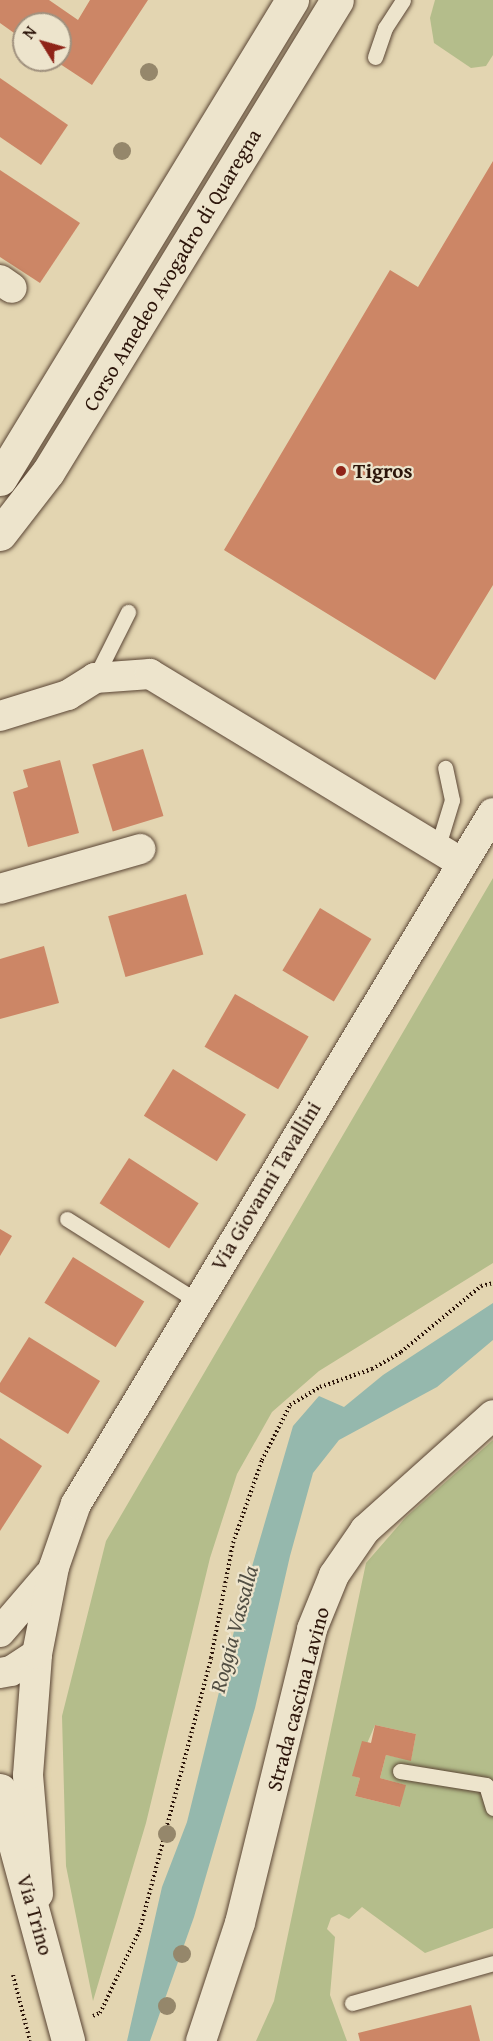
<!DOCTYPE html>
<html>
<head>
<meta charset="utf-8">
<style>
	body { margin:0 }
	#map { position:relative; width:493px; height:2041px; overflow:hidden; background:#e3d5b1; font-family:"Gentium Book Plus",serif }
	div>[style] { position:absolute }
	.green>* { inset:0; background:#b4bd8b }
	.water>* { inset:0; background:#95b8ad }
	.building>* { inset:0; background:#cc8666; transform-origin:0 0 }
	.path>* { height:4px; margin-top:-2px; transform-origin:0; background:repeating-linear-gradient(90deg,#2c150a 0 1.5px,transparent 0 4.5px) }
	.roads { filter:drop-shadow(0 0 2px #5a4534) drop-shadow(0 0 2px #5a4534) }
	.service>* { height:15px; margin:-7.5px; padding:0 7.5px; transform-origin:7.5px; border-radius:7.5px; background:#ede4cc }
	.minor>* { height:30px; margin:-15px; padding:0 15px; transform-origin:15px; border-radius:15px; background:#ede4cc }
	.secondary>* { height:33px; margin:-16.5px; padding:0 16.5px; transform-origin:16.5px; border-radius:16.5px; background:#ede4cc }
	.trees>* { width:18px; height:18px; margin:-9px; border-radius:50%; background:#95876b }
	.dots>* { width:16px; height:16px; translate:-50% -50%; box-sizing:border-box; border:3px solid #ede4cc; border-radius:50% }
	span { translate:-50% -50%; white-space:nowrap; text-align:center; line-height:1.15; -webkit-text-stroke:4.5px #ede4cc; paint-order:stroke }
	.street-label { font-size:21px; color:#2c150a }
	.poi-label { font-size:21px; color:#2c150a; font-weight:700 }
	.left { translate:0 -50%; text-align:left }
	.water-label { font-size:22px; color:#514e43; font-style:italic }
	.north { position:absolute; left:12px; top:12px; width:60px; height:60px; box-sizing:border-box; background:#ede4cc; border:2px solid #a0917e; border-radius:50%; rotate:307deg; font-size:16px; font-weight:700; line-height:24px; text-align:center; color:#2c150a }
	.north::after { content:''; display:block; margin:auto; width:21px; height:27px; background:#8f2418; clip-path:polygon(50% 0,100% 100%,50% 72%,0 100%) }
</style>
</head>
<body>
<div id="map">
	<div class="green">
		<div style="clip-path:polygon(435px 0,493px 0,493px 55px,486px 66px,471px 68px,434px 43px,430px 18px)"></div>
		<div style="clip-path:polygon(493px 878px,493px 1263px,319px 1371px,272px 1412px,237px 1474px,210px 1558px,146px 1823px,93px 2001px,66px 1866px,62px 1716px,106px 1541px)"></div>
		<div style="clip-path:polygon(evenodd,493px 1440px,493px 1928px,425px 1953px,362px 1907px,349px 1919px,339px 1914px,331px 1918px,327px 1929px,335px 1937px,330px 1995px,347px 2041px,256px 2041px,274px 2001px,366px 1563px,406px 1517px,493px 1440px,375px 1725px,416px 1734px,411px 1760px,386px 1755px,380px 1778px,405px 1785px,400px 1807px,355px 1796px,360px 1778px,353px 1776px,375px 1725px)"></div>
	</div>
	<div class="water">
		<div style="clip-path:polygon(493px 1303px,493px 1340px,437px 1387px,339px 1440px,313px 1473px,290px 1556px,255px 1708px,194px 1917px,150px 2041px,127px 2041px,162px 1887px,187px 1822px,239px 1611px,293px 1426px,319px 1396px,344px 1407px,383px 1375px)"></div>
	</div>
	<div class="building">
		<div style="clip-path:polygon(0 0,49px 0,78px 20px,90px 0,148px 0,92px 85px,54px 60px,60px 60px,60px 24px,24px 24px,24px 40px,0 23px)"></div>
		<div style="clip-path:polygon(0 78px,68px 125px,41px 165px,0 137px)"></div>
		<div style="clip-path:polygon(493px 161px,493px 585px,435px 680px,224px 550px,390px 270px,418px 287px)"></div>
		<div style="clip-path:polygon(0 170px,80px 223px,40px 283px,0 257px)"></div>
		<div style="left:143px;top:749px;width:70px;height:53px;rotate:73deg"></div>
		<div style="clip-path:polygon(60px 760px,79px 833px,28px 847px,13px 792px,28px 787px,23px 770px)"></div>
		<div style="left:186px;top:894px;width:63px;height:81px;rotate:74deg"></div>
		<div style="left:320px;top:908px;width:60px;height:73px;rotate:31deg"></div>
		<div style="clip-path:polygon(44px 946px,59px 1003px,0 1019px,0 959px)"></div>
		<div style="left:235px;top:994px;width:85px;height:61px;rotate:30deg"></div>
		<div style="left:173px;top:1069px;width:86px;height:55px;rotate:32deg"></div>
		<div style="left:129px;top:1158px;width:83px;height:54px;rotate:33deg"></div>
		<div style="clip-path:polygon(0 1229px,12px 1236px,0 1256px)"></div>
		<div style="left:73px;top:1257px;width:84px;height:54px;rotate:32deg"></div>
		<div style="clip-path:polygon(29px 1337px,100px 1381px,68px 1434px,0 1392px,0 1383px)"></div>
		<div style="clip-path:polygon(0 1438px,42px 1466px,0 1531px)"></div>
		<div style="clip-path:polygon(375px 1725px,416px 1734px,411px 1761px,386px 1755px,380px 1778px,406px 1785px,400px 1807px,355px 1796px,360px 1778px,352px 1776px,362px 1741px,371px 1743px)"></div>
		<div style="clip-path:polygon(471px 2005px,480px 2041px,360px 2041px,358px 2033px)"></div>
	</div>
	<div class="path">
		<div style="left:13px;top:1975px;width:68px;rotate:75.6deg"></div>
		<div style="left:93px;top:2016px;width:8px;rotate:-23deg"></div>
		<div style="left:100px;top:2013px;width:93px;rotate:-64.5deg"></div>
		<div style="left:140px;top:1929px;width:280px;rotate:-75.3deg"></div>
		<div style="left:211px;top:1658px;width:117px;rotate:-79.2deg"></div>
		<div style="left:233px;top:1543px;width:88px;rotate:-70.7deg"></div>
		<div style="left:262px;top:1460px;width:62px;rotate:-63deg"></div>
		<div style="left:290px;top:1405px;width:35px;rotate:-31deg"></div>
		<div style="left:320px;top:1387px;width:55px;rotate:-19.1deg"></div>
		<div style="left:372px;top:1369px;width:34px;rotate:-30deg"></div>
		<div style="left:401px;top:1352px;width:104px;rotate:-39.5deg"></div>
		<div style="left:481px;top:1286px;width:12px;rotate:-14deg"></div>
	</div>
	<div class="roads">
		<div class="service">
			<div style="left:375px;top:57px;width:31px;rotate:-71deg"></div>
			<div style="left:385px;top:28px;width:33px;rotate:-57deg"></div>
			<div style="left:95px;top:678px;width:74px;rotate:-63.4deg"></div>
			<div style="left:437px;top:849px;width:51px;rotate:-73deg"></div>
			<div style="left:452px;top:800px;width:33px;rotate:-102deg"></div>
			<div style="left:67px;top:1219px;width:154px;rotate:32.2deg"></div>
			<div style="left:400px;top:1771px;width:87px;rotate:9.2deg"></div>
			<div style="left:486px;top:1785px;width:24px;rotate:73deg"></div>
			<div style="left:352px;top:2003px;width:147px;rotate:-15.8deg"></div>
		</div>
		<div class="minor">
			<div style="left:0;top:280px;width:14px;rotate:34deg"></div>
			<div style="left:0;top:716px;width:71px;rotate:-17.2deg"></div>
			<div style="left:68px;top:695px;width:32px;rotate:-32deg"></div>
			<div style="left:95px;top:678px;width:55px;rotate:-4.2deg"></div>
			<div style="left:150px;top:674px;width:365px;rotate:31.2deg"></div>
			<div style="left:0;top:889px;width:146px;rotate:-15.9deg"></div>
			<div style="left:0;top:1632px;width:75px;rotate:-49.3deg"></div>
			<div style="left:0;top:1673px;width:11px;rotate:-10deg"></div>
			<div style="left:11px;top:1671px;width:31px;rotate:-33deg"></div>
			<div style="left:38px;top:1894px;width:119px;rotate:-94.8deg"></div>
			<div style="left:28px;top:1775px;width:121px;rotate:-85.7deg"></div>
			<div style="left:37px;top:1654px;width:89px;rotate:-78.9deg"></div>
			<div style="left:54px;top:1567px;width:67px;rotate:-70.8deg"></div>
			<div style="left:76px;top:1504px;width:807px;rotate:-58.89deg"></div>
			<div style="left:201px;top:2041px;width:124px;rotate:-71.7deg"></div>
			<div style="left:240px;top:1923px;width:303px;rotate:-76.2deg"></div>
			<div style="left:312px;top:1629px;width:58px;rotate:-67.8deg"></div>
			<div style="left:334px;top:1575px;width:55px;rotate:-55.4deg"></div>
			<div style="left:365px;top:1530px;width:172px;rotate:-41.9deg"></div>
		</div>
		<div class="secondary">
			<div style="left:0;top:479px;width:561px;rotate:-58.63deg"></div>
			<div style="left:0;top:534px;width:78px;rotate:-52.3deg"></div>
			<div style="left:48px;top:472px;width:553px;rotate:-58.52deg"></div>
			<div style="left:0;top:1790px;width:260px;rotate:74.8deg"></div>
		</div>
	</div>
	<div class="trees">
		<div style="left:149px;top:72px"></div>
		<div style="left:122px;top:151px"></div>
		<div style="left:167px;top:1834px"></div>
		<div style="left:182px;top:1954px"></div>
		<div style="left:167px;top:2006px"></div>
	</div>
	<div class="dots">
		<div style="left:341px;top:471px;background:#8f2418"></div>
	</div>
	<div class="street-label">
		<span style="left:172px;top:270px;rotate:-59deg">Corso Amedeo Avogadro di Quaregna</span>
		<span style="left:266px;top:1186px;rotate:-59deg">Via Giovanni Tavallini</span>
		<span style="left:298px;top:1699px;rotate:-75deg">Strada cascina Lavino</span>
		<span style="left:35px;top:1915px;rotate:74deg">Via Trino</span>
	</div>
	<div class="poi-label">
		<span class="left" style="left:353px;top:471px">Tigros</span>
	</div>
	<div class="water-label">
		<span style="left:234px;top:1629px;rotate:-75deg">Roggia Vassalla</span>
	</div>
	<div class="north">N</div>
</div>
</body>
</html>
